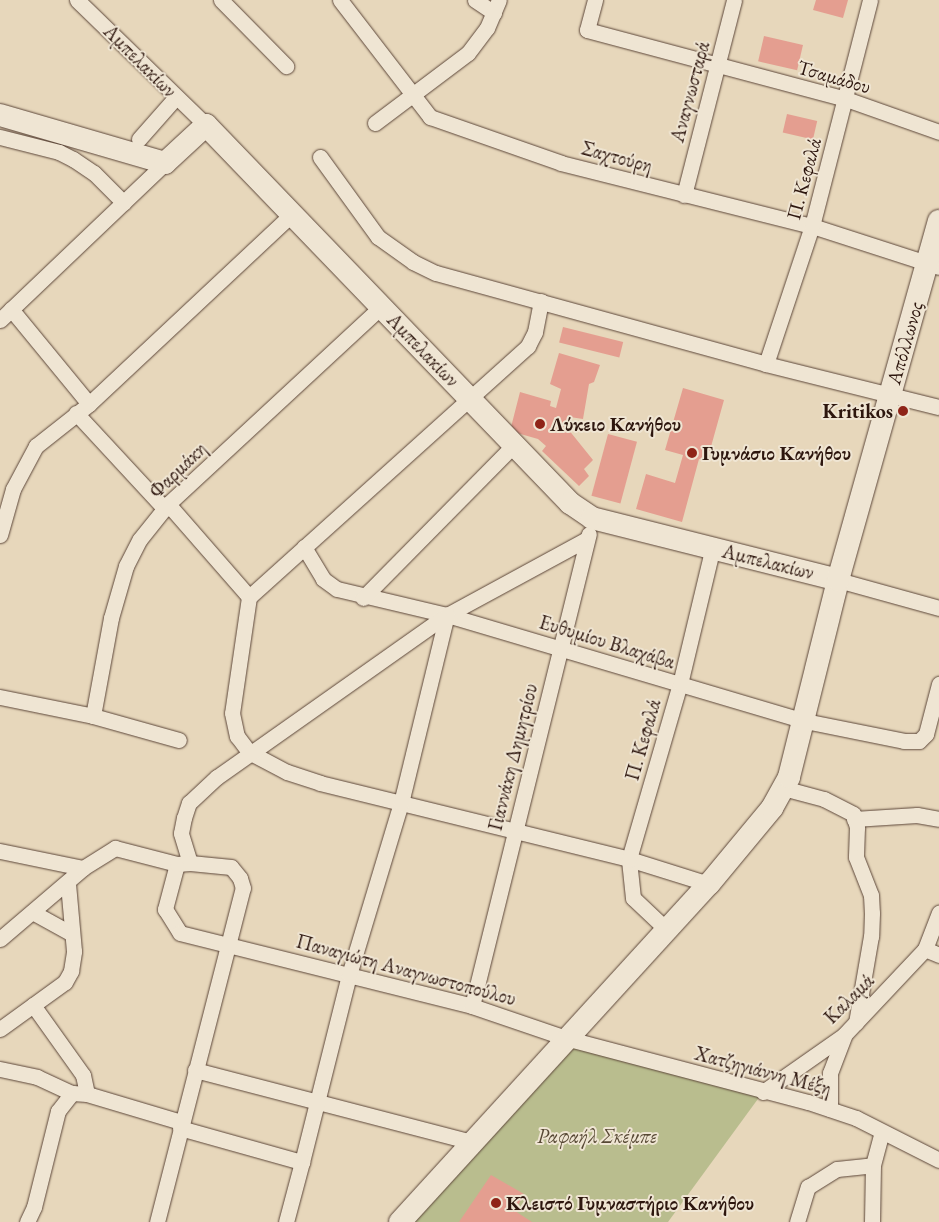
<!DOCTYPE html>
<html>
<head>
<meta charset="utf-8">
<style>
	body { margin:0 }
	#map { position:relative; width:939px; height:1222px; overflow:hidden; background:#e7d7bb; font-family:"EB Garamond",serif }
	div>[style] { position:absolute }
	.green>* { inset:0; background:#b9bd8e }
	.building>* { inset:0; background:#e49e90; transform-origin:0 0 }
	.roads { filter:drop-shadow(0 0 1px #5c4639) drop-shadow(0 0 1px #5c4639) }
	.street>* { height:15px; margin:-7.5px; padding:0 7.5px; transform-origin:7.5px; border-radius:7.5px; background:#efe5d3 }
	.secondary>* { height:22px; margin:-11px; padding:0 11px; transform-origin:11px; border-radius:11px; background:#efe5d3 }
	.dots>* { width:14px; height:14px; translate:-50% -50%; box-sizing:border-box; border:2px solid #efe5d3; border-radius:50% }
	span { translate:-50% -50%; white-space:nowrap; text-align:center; line-height:1.15; -webkit-text-stroke:4px #efe5d3; paint-order:stroke }
	.street-label { font-size:20px; color:#2d160e }
	.poi-label { font-size:20px; color:#2d160e; font-weight:700 }
	.right { translate:-100% -50%; text-align:right }
	.left { translate:0 -50%; text-align:left }
	.park-label { font-size:20px; color:#574834; font-style:italic }
</style>
</head>
<body>
<div id="map">
	<div class="green">
		<div style="clip-path:polygon(569px 1039px,763px 1092px,668px 1222px,400px 1222px)"></div>
	</div>
	<div class="building">
		<div style="clip-path:polygon(816px 0,848px 0,843px 18px,813px 10px)"></div>
		<div style="left:764px;top:36px;width:40px;height:26px;rotate:13deg"></div>
		<div style="left:787px;top:114px;width:31px;height:19px;rotate:13deg"></div>
		<div style="left:563px;top:327px;width:62px;height:16px;rotate:14deg"></div>
		<div style="clip-path:polygon(559px 353px,600px 365px,594px 382px,589px 384px,583px 419px,570px 417px,568px 429px,593px 460px,584px 469px,589px 476px,579px 486px,542px 451px,546px 446px,538px 439px,510px 431px,520px 392px,551px 401px,550px 406px,556px 408px,561px 389px,550px 384px)"></div>
		<div style="clip-path:polygon(683px 388px,724px 400px,707px 461px,699px 459px,682px 522px,636px 509px,646px 474px,675px 483px,683px 455px,665px 450px)"></div>
		<div style="left:608px;top:434px;width:30px;height:64px;rotate:15deg"></div>
		<div style="clip-path:polygon(491px 1175px,524px 1194px,515px 1211px,532px 1222px,459px 1222px)"></div>
	</div>
	<div class="roads">
		<div class="street">
			<div style="left:77px;top:0;width:180px;rotate:44.1deg"></div>
			<div style="left:221px;top:0;width:93px;rotate:45.4deg"></div>
			<div style="left:340px;top:0;width:148px;rotate:52.4deg"></div>
			<div style="left:430px;top:117px;width:139px;rotate:19.3deg"></div>
			<div style="left:561px;top:163px;width:259px;rotate:14.1deg"></div>
			<div style="left:812px;top:226px;width:133px;rotate:17.9deg"></div>
			<div style="left:475px;top:0;width:23px;rotate:34deg"></div>
			<div style="left:595px;top:0;width:31px;rotate:105deg"></div>
			<div style="left:587px;top:30px;width:268px;rotate:14.9deg"></div>
			<div style="left:846px;top:99px;width:99px;rotate:19.5deg"></div>
			<div style="left:375px;top:123px;width:116px;rotate:-37deg"></div>
			<div style="left:468px;top:53px;width:31px;rotate:-53deg"></div>
			<div style="left:487px;top:28px;width:30px;rotate:-67deg"></div>
			<div style="left:0;top:137px;width:61px;rotate:14.3deg"></div>
			<div style="left:59px;top:152px;width:16px;rotate:27deg"></div>
			<div style="left:73px;top:159px;width:25px;rotate:34deg"></div>
			<div style="left:94px;top:173px;width:42px;rotate:45deg"></div>
			<div style="left:139px;top:139px;width:56px;rotate:-48.6deg"></div>
			<div style="left:320px;top:157px;width:99px;rotate:54.1deg"></div>
			<div style="left:378px;top:237px;width:43px;rotate:35.5deg"></div>
			<div style="left:413px;top:262px;width:25px;rotate:26deg"></div>
			<div style="left:436px;top:273px;width:342px;rotate:15.4deg"></div>
			<div style="left:766px;top:364px;width:178px;rotate:14deg"></div>
			<div style="left:684px;top:195px;width:201px;rotate:-75.6deg"></div>
			<div style="left:541px;top:301px;width:32px;rotate:101deg"></div>
			<div style="left:535px;top:332px;width:16px;rotate:117deg"></div>
			<div style="left:528px;top:346px;width:375px;rotate:138deg"></div>
			<div style="left:249px;top:597px;width:117px;rotate:98.3deg"></div>
			<div style="left:232px;top:713px;width:24px;rotate:78deg"></div>
			<div style="left:237px;top:736px;width:20px;rotate:53deg"></div>
			<div style="left:249px;top:752px;width:43px;rotate:27.8deg"></div>
			<div style="left:287px;top:772px;width:35px;rotate:18deg"></div>
			<div style="left:320px;top:783px;width:318px;rotate:13.8deg"></div>
			<div style="left:629px;top:859px;width:84px;rotate:17.4deg"></div>
			<div style="left:11px;top:309px;width:123px;rotate:50.6deg"></div>
			<div style="left:0;top:320px;width:228px;rotate:-43.6deg"></div>
			<div style="left:766px;top:364px;width:145px;rotate:-71.6deg"></div>
			<div style="left:812px;top:226px;width:233px;rotate:-75.6deg"></div>
			<div style="left:76px;top:413px;width:131px;rotate:47.2deg"></div>
			<div style="left:168px;top:504px;width:123px;rotate:48.9deg"></div>
			<div style="left:0;top:535px;width:48px;rotate:-74.2deg"></div>
			<div style="left:13px;top:489px;width:49px;rotate:-61.9deg"></div>
			<div style="left:36px;top:446px;width:68px;rotate:-38.4deg"></div>
			<div style="left:89px;top:404px;width:278px;rotate:-43.1deg"></div>
			<div style="left:304px;top:547px;width:37px;rotate:59deg"></div>
			<div style="left:323px;top:579px;width:17px;rotate:36deg"></div>
			<div style="left:337px;top:589px;width:113px;rotate:13.3deg"></div>
			<div style="left:447px;top:615px;width:373px;rotate:16.5deg"></div>
			<div style="left:805px;top:721px;width:101px;rotate:11.4deg"></div>
			<div style="left:904px;top:741px;width:15px"></div>
			<div style="left:919px;top:741px;width:10px;rotate:-45deg"></div>
			<div style="left:926px;top:734px;width:52px;rotate:-75.4deg"></div>
			<div style="left:838px;top:580px;width:105px;rotate:15.5deg"></div>
			<div style="left:363px;top:598px;width:215px;rotate:-45.4deg"></div>
			<div style="left:0;top:697px;width:95px;rotate:11.5deg"></div>
			<div style="left:93px;top:716px;width:89px;rotate:15.6deg"></div>
			<div style="left:93px;top:716px;width:100px;rotate:-79.6deg"></div>
			<div style="left:111px;top:618px;width:54px;rotate:-73.9deg"></div>
			<div style="left:126px;top:566px;width:30px;rotate:-63deg"></div>
			<div style="left:140px;top:539px;width:45px;rotate:-51.3deg"></div>
			<div style="left:168px;top:504px;width:290px;rotate:-42.8deg"></div>
			<div style="left:783px;top:788px;width:42px;rotate:15deg"></div>
			<div style="left:824px;top:799px;width:33px;rotate:27deg"></div>
			<div style="left:853px;top:814px;width:14px;rotate:73deg"></div>
			<div style="left:857px;top:827px;width:30px;rotate:92deg"></div>
			<div style="left:856px;top:857px;width:41px;rotate:68.5deg"></div>
			<div style="left:871px;top:895px;width:18px;rotate:87deg"></div>
			<div style="left:872px;top:913px;width:23px;rotate:92deg"></div>
			<div style="left:871px;top:936px;width:88px;rotate:99.8deg"></div>
			<div style="left:854px;top:819px;width:63px;rotate:-3.6deg"></div>
			<div style="left:917px;top:815px;width:22px;rotate:10deg"></div>
			<div style="left:0;top:851px;width:85px;rotate:11.6deg"></div>
			<div style="left:177px;top:864px;width:47px;rotate:104.9deg"></div>
			<div style="left:165px;top:909px;width:28px;rotate:58deg"></div>
			<div style="left:180px;top:933px;width:301px;rotate:14deg"></div>
			<div style="left:472px;top:1006px;width:102px;rotate:18.8deg"></div>
			<div style="left:569px;top:1039px;width:247px;rotate:14.8deg"></div>
			<div style="left:808px;top:1102px;width:51px;rotate:18.4deg"></div>
			<div style="left:856px;top:1118px;width:93px;rotate:26.8deg"></div>
			<div style="left:34px;top:913px;width:43px;rotate:28.9deg"></div>
			<div style="left:668px;top:931px;width:48px;rotate:-136.7deg"></div>
			<div style="left:633px;top:898px;width:39px;rotate:-96deg"></div>
			<div style="left:629px;top:859px;width:182px;rotate:-73.8deg"></div>
			<div style="left:680px;top:684px;width:141px;rotate:-76.5deg"></div>
			<div style="left:0;top:939px;width:109px;rotate:-40.5deg"></div>
			<div style="left:83px;top:868px;width:38px;rotate:-32deg"></div>
			<div style="left:115px;top:848px;width:64px;rotate:14.5deg"></div>
			<div style="left:177px;top:864px;width:13px;rotate:-4deg"></div>
			<div style="left:190px;top:863px;width:31px;rotate:-107deg"></div>
			<div style="left:181px;top:833px;width:15px;rotate:-79deg"></div>
			<div style="left:184px;top:818px;width:16px;rotate:-72deg"></div>
			<div style="left:189px;top:803px;width:38px;rotate:-43deg"></div>
			<div style="left:217px;top:777px;width:281px;rotate:-35.2deg"></div>
			<div style="left:447px;top:615px;width:159px;rotate:-28.5deg"></div>
			<div style="left:925px;top:949px;width:15px;rotate:23deg"></div>
			<div style="left:33px;top:1005px;width:86px;rotate:54.5deg"></div>
			<div style="left:83px;top:1075px;width:19px;rotate:78deg"></div>
			<div style="left:472px;top:1006px;width:486px;rotate:-76.1deg"></div>
			<div style="left:0;top:1029px;width:80px;rotate:-35.9deg"></div>
			<div style="left:65px;top:982px;width:13px;rotate:-61deg"></div>
			<div style="left:71px;top:971px;width:20px;rotate:-81deg"></div>
			<div style="left:74px;top:951px;width:67px;rotate:-95.1deg"></div>
			<div style="left:0;top:1069px;width:38px;rotate:12deg"></div>
			<div style="left:37px;top:1077px;width:38px;rotate:25deg"></div>
			<div style="left:195px;top:1070px;width:285px;rotate:14.6deg"></div>
			<div style="left:763px;top:1092px;width:99px;rotate:-35.1deg"></div>
			<div style="left:844px;top:1035px;width:118px;rotate:-46.7deg"></div>
			<div style="left:925px;top:949px;width:39px;rotate:-69deg"></div>
			<div style="left:830px;top:1109px;width:36px;rotate:-90deg"></div>
			<div style="left:830px;top:1073px;width:40px;rotate:-69deg"></div>
			<div style="left:180px;top:1128px;width:127px;rotate:15.6deg"></div>
			<div style="left:302px;top:1162px;width:193px;rotate:-75.9deg"></div>
			<div style="left:349px;top:975px;width:180px;rotate:-73.2deg"></div>
			<div style="left:401px;top:803px;width:194px;rotate:-76.3deg"></div>
			<div style="left:27px;top:1222px;width:17px;rotate:-65deg"></div>
			<div style="left:34px;top:1207px;width:99px;rotate:-76deg"></div>
			<div style="left:58px;top:1111px;width:23px;rotate:-52deg"></div>
			<div style="left:72px;top:1093px;width:15px;rotate:4deg"></div>
			<div style="left:87px;top:1094px;width:98px;rotate:16.6deg"></div>
			<div style="left:157px;top:1222px;width:345px;rotate:-75.6deg"></div>
			<div style="left:243px;top:888px;width:10px;rotate:-107deg"></div>
			<div style="left:240px;top:878px;width:14px;rotate:-129deg"></div>
			<div style="left:231px;top:867px;width:41px;rotate:-174.4deg"></div>
			<div style="left:286px;top:1222px;width:62px;rotate:-75.1deg"></div>
			<div style="left:797px;top:1222px;width:37px;rotate:-73deg"></div>
			<div style="left:808px;top:1187px;width:34px;rotate:-32deg"></div>
			<div style="left:837px;top:1169px;width:36px;rotate:-6deg"></div>
			<div style="left:872px;top:1222px;width:57px;rotate:-89deg"></div>
			<div style="left:873px;top:1165px;width:34px;rotate:-75deg"></div>
		</div>
		<div class="secondary">
			<div style="left:0;top:115px;width:172px;rotate:16.2deg"></div>
			<div style="left:165px;top:163px;width:56px;rotate:-42.8deg"></div>
			<div style="left:206px;top:125px;width:525px;rotate:46.08deg"></div>
			<div style="left:570px;top:503px;width:27px;rotate:34deg"></div>
			<div style="left:592px;top:518px;width:254px;rotate:14.1deg"></div>
			<div style="left:400px;top:1222px;width:458px;rotate:-47.6deg"></div>
			<div style="left:709px;top:884px;width:99px;rotate:-50.3deg"></div>
			<div style="left:772px;top:808px;width:35px;rotate:-61deg"></div>
			<div style="left:789px;top:777px;width:203px;rotate:-76deg"></div>
			<div style="left:838px;top:580px;width:373px;rotate:-74.3deg"></div>
		</div>
	</div>
	<div class="dots">
		<div style="left:903px;top:411px;background:#8f2418"></div>
		<div style="left:540px;top:424px;background:#8f2418"></div>
		<div style="left:692px;top:453px;background:#8f2418"></div>
		<div style="left:496px;top:1203px;background:#8f2418"></div>
	</div>
	<div class="street-label">
		<span style="left:140px;top:61px;rotate:45deg">Αμπελακίων</span>
		<span style="left:834px;top:77px;rotate:16deg">Τσαμάδου</span>
		<span style="left:690px;top:92px;rotate:-75deg">Αναγνωσταρά</span>
		<span style="left:617px;top:157px;rotate:15deg">Σαχτούρη</span>
		<span style="left:804px;top:179px;rotate:-75deg">Π. Κεφαλά</span>
		<span style="left:905px;top:343px;rotate:-74deg">Απόλλωνος</span>
		<span style="left:423px;top:350px;rotate:46deg">Αμπελακίων</span>
		<span style="left:178px;top:470px;rotate:-44deg">Φαρμάκη</span>
		<span style="left:768px;top:562px;rotate:14deg">Αμπελακίων</span>
		<span style="left:607px;top:642px;rotate:17deg">Ευθυμίου Βλαχάβα</span>
		<span style="left:643px;top:740px;rotate:-74deg">Π. Κεφαλά</span>
		<span style="left:513px;top:757px;rotate:-76deg">Γιαννάκη Δημητρίου</span>
		<span style="left:406px;top:970px;rotate:15deg">Παναγιώτη Αναγνωστοπούλου</span>
		<span style="left:849px;top:999px;rotate:-45deg">Καλαμά</span>
		<span style="left:763px;top:1071px;rotate:15deg">Χατζηγιάννη Μέξη</span>
	</div>
	<div class="poi-label">
		<span class="right" style="left:893px;top:411px">Kritikos</span>
		<span class="left" style="left:550px;top:424px">Λύκειο Κανήθου</span>
		<span class="left" style="left:702px;top:453px">Γυμνάσιο Κανήθου</span>
		<span class="left" style="left:506px;top:1203px">Κλειστό Γυμναστήριο Κανήθου</span>
	</div>
	<div class="park-label">
		<span style="left:597px;top:1136px">Ραφαήλ Σκέμπε</span>
	</div>
</div>
</body>
</html>
